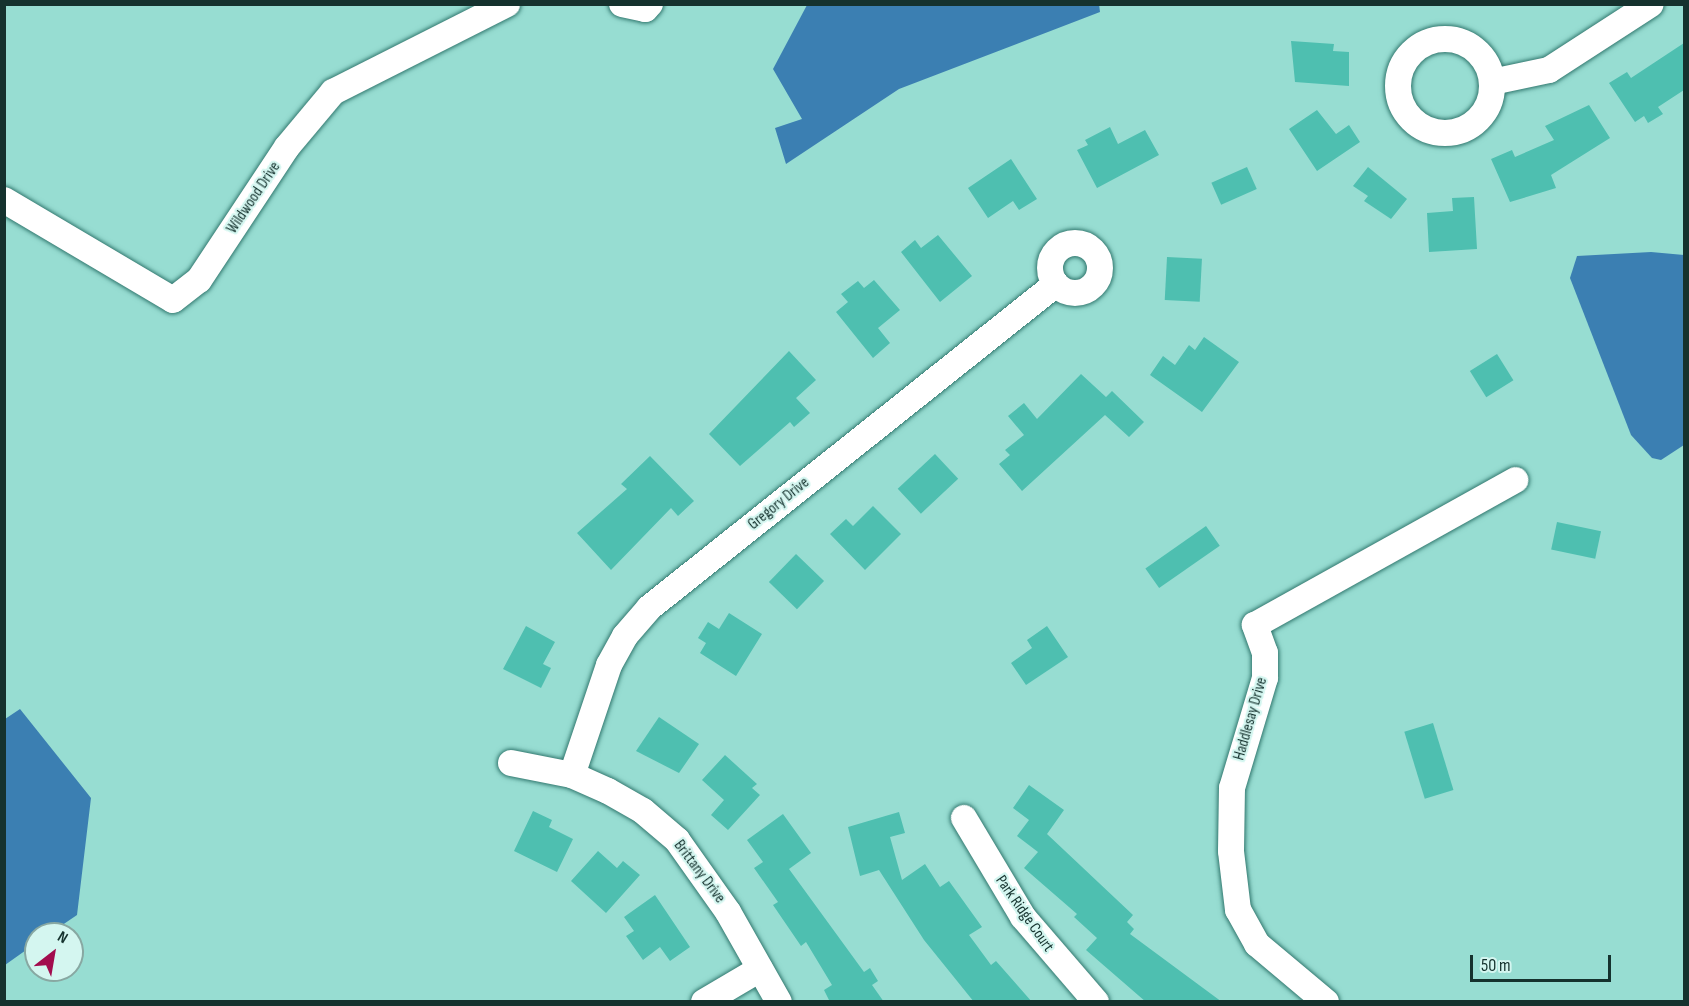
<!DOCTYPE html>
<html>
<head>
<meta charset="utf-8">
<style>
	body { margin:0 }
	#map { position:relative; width:1689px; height:1006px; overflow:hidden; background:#97ddd2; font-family:"Sofia Sans Condensed",sans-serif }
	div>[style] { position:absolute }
	.water>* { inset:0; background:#3b7fb2 }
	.building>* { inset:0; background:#4ebfb0; transform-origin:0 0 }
	.roads { filter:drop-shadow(0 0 2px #32786f) drop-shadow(0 0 2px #32786f) }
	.minor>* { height:26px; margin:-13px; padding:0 13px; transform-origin:13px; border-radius:13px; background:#fff }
	.minor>.ring { margin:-13px; padding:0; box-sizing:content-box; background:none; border:26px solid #fff; border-radius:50% }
	span { translate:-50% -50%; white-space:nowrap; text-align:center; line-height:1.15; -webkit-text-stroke:4.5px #d4f6f0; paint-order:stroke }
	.street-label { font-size:16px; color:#15322e }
	.frame { position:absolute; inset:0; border:6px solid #15322e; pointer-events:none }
	.north { position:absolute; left:24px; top:922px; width:60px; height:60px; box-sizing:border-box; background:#d4f6f0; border:2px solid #88a8a2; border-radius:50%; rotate:31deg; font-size:16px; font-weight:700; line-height:24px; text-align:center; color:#15322e }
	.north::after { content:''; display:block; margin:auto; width:21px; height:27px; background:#a20c4e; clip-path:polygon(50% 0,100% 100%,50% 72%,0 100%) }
	.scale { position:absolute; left:1470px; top:955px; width:141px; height:27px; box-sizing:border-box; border:3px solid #15322e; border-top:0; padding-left:8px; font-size:18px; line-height:21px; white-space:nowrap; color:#15322e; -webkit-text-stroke:4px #d4f6f0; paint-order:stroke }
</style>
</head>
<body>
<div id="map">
	<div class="water">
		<div style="clip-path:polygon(807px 5px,1099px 4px,1100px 12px,899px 89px,786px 164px,775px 128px,802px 119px,773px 69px)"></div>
		<div style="clip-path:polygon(1651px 252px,1684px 255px,1684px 445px,1661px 460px,1652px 458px,1631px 435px,1570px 278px,1577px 256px)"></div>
		<div style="clip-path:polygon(20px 709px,91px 798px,77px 915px,49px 934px,36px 934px,36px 943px,5px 965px,5px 719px)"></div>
	</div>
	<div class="building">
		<div style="clip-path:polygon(1291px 41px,1334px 44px,1333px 51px,1349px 52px,1349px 86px,1295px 82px)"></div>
		<div style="clip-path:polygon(1684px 43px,1684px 90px,1658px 107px,1663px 114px,1648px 123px,1644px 116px,1635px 122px,1609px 83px,1627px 72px,1631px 78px)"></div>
		<div style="clip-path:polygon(1589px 105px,1610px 138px,1551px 175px,1556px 188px,1510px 202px,1491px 159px,1512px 150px,1515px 157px,1554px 140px,1545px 126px)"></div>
		<div style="clip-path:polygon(1317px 110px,1336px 134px,1349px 125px,1360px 142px,1317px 171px,1289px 129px)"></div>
		<div style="clip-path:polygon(1110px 127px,1118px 144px,1145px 130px,1159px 155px,1097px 188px,1077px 150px,1088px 145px,1085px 140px)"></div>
		<div style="clip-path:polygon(1011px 159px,1037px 199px,1019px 210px,1013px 201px,988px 218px,968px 188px)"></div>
		<div style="left:1247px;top:167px;width:24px;height:39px;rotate:66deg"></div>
		<div style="clip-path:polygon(1368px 167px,1407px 199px,1391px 219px,1364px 201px,1368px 196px,1353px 186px)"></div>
		<div style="clip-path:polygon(1474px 197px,1477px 249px,1429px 252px,1427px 213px,1453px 211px,1452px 198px)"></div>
		<div style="clip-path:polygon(938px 235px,972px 276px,940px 302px,901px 252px,915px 240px,921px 248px)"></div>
		<div style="left:1167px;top:257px;width:35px;height:43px;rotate:3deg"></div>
		<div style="clip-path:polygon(874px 280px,900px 310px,878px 328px,890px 343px,873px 358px,836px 312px,848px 302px,841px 294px,858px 281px,864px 288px)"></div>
		<div style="clip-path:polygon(1204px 337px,1239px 362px,1202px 412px,1150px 375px,1163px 356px,1175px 365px,1189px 345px,1195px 350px)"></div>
		<div style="clip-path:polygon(789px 351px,816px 380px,796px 398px,810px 413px,794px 427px,790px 422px,740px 466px,709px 434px)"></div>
		<div style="left:1497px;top:354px;width:31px;height:32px;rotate:58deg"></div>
		<div style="clip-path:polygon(1081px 374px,1106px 397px,1112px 391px,1144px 422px,1129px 437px,1105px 415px,1022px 491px,999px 464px,1010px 455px,1005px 450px,1024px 435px,1008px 416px,1024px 403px,1037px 419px)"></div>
		<div style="left:935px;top:454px;width:34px;height:51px;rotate:47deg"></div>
		<div style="clip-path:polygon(650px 456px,694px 501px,678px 516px,671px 508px,611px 570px,577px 533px,627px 489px,621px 484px)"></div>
		<div style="clip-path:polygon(873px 506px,901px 534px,865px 570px,830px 534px,846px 519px,853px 526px)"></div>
		<div style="left:1557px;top:522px;width:45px;height:28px;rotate:12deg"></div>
		<div style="left:1206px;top:526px;width:24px;height:74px;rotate:55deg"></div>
		<div style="left:796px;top:554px;width:39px;height:39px;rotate:44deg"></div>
		<div style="clip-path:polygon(729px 613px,762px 634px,736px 676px,700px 653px,706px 643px,698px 638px,708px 622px,719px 629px)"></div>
		<div style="clip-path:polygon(526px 626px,555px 642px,543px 664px,551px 668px,541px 688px,503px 669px)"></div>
		<div style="clip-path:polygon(1047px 626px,1068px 657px,1026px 685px,1011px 663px,1032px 648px,1027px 640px)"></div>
		<div style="clip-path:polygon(659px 717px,699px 744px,679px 773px,636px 751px)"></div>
		<div style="left:1433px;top:723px;width:70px;height:30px;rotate:73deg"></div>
		<div style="clip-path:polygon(725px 755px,757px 784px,752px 788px,760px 795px,728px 830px,711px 815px,724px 800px,702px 780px)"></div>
		<div style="clip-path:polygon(1029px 785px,1064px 810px,1047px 834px,1133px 915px,1127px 922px,1134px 929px,1130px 934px,1222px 1002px,1146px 1002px,1086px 950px,1097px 938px,1074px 917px,1077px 914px,1024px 868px,1038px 852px,1017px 836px,1029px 820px,1013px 808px)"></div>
		<div style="clip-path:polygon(533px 811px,552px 820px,549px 827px,573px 839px,557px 872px,514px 851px)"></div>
		<div style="clip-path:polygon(899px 812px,905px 833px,890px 837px,902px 880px,925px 864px,940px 887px,949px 881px,982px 927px,969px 935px,991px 965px,996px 961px,1032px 1002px,974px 1002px,924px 940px,879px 870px,860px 876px,848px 827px)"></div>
		<div style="clip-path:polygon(783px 814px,811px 853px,789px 869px,864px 972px,870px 968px,878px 981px,872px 985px,884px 1002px,830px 1002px,824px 990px,832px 985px,806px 942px,801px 946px,773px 905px,778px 902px,754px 868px,763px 862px,747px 840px)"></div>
		<div style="clip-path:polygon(598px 851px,617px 868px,623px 861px,640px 875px,606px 913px,571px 881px)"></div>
		<div style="clip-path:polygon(655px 895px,690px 947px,670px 961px,660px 947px,643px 960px,626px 936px,634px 931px,624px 917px)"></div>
	</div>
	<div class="roads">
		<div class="minor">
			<div style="left:622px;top:4px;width:24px;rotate:12deg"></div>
			<div style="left:645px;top:9px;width:7px;rotate:-45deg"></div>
			<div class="ring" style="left:1398px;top:39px;width:68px;height:68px"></div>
			<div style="left:1492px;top:82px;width:58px;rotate:-11.9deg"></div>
			<div style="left:1549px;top:70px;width:121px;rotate:-32.9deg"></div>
			<div style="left:4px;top:200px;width:196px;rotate:30.6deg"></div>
			<div style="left:173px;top:300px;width:33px;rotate:-38deg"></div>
			<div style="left:199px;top:280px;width:159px;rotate:-56.5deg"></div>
			<div style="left:287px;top:147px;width:72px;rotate:-50.1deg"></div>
			<div style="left:333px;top:92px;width:195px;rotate:-26.8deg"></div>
			<div class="ring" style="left:1050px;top:243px;width:24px;height:24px"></div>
			<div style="left:511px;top:763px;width:62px;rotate:11.1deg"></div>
			<div style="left:572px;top:775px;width:39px;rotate:24deg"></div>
			<div style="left:608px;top:791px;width:40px;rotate:29.7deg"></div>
			<div style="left:643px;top:811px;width:45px;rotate:40.5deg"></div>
			<div style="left:677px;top:840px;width:88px;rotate:54.7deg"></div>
			<div style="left:728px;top:912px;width:103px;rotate:60.5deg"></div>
			<div style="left:572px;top:775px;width:116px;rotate:-71.4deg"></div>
			<div style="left:609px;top:665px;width:33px;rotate:-61deg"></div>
			<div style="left:625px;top:636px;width:37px;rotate:-49deg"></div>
			<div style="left:649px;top:608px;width:520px;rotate:-38.52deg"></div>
			<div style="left:964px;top:818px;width:115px;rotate:59.2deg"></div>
			<div style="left:1023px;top:917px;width:112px;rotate:49.3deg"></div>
			<div style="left:704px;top:1002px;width:65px;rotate:-30.5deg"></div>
			<div style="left:1326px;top:1002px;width:90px;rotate:-140deg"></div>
			<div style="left:1257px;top:944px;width:39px;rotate:-119deg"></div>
			<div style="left:1238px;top:910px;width:59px;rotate:-96.8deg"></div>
			<div style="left:1231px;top:851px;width:63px;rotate:-89.1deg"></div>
			<div style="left:1232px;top:788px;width:115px;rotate:-73.3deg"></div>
			<div style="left:1265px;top:678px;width:25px;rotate:-90deg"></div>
			<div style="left:1265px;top:653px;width:30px;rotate:-110deg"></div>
			<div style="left:1255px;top:625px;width:298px;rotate:-29.1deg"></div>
		</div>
	</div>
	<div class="street-label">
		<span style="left:254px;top:198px;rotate:-56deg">Wildwood Drive</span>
		<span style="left:779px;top:504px;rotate:-39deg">Gregory Drive</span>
		<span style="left:1251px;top:719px;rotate:-74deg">Haddlesay Drive</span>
		<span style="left:699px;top:872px;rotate:53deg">Brittany Drive</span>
		<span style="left:1024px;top:914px;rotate:55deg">Park Ridge Court</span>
	</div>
	<div class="frame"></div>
	<div class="north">N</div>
	<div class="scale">50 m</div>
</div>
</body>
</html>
